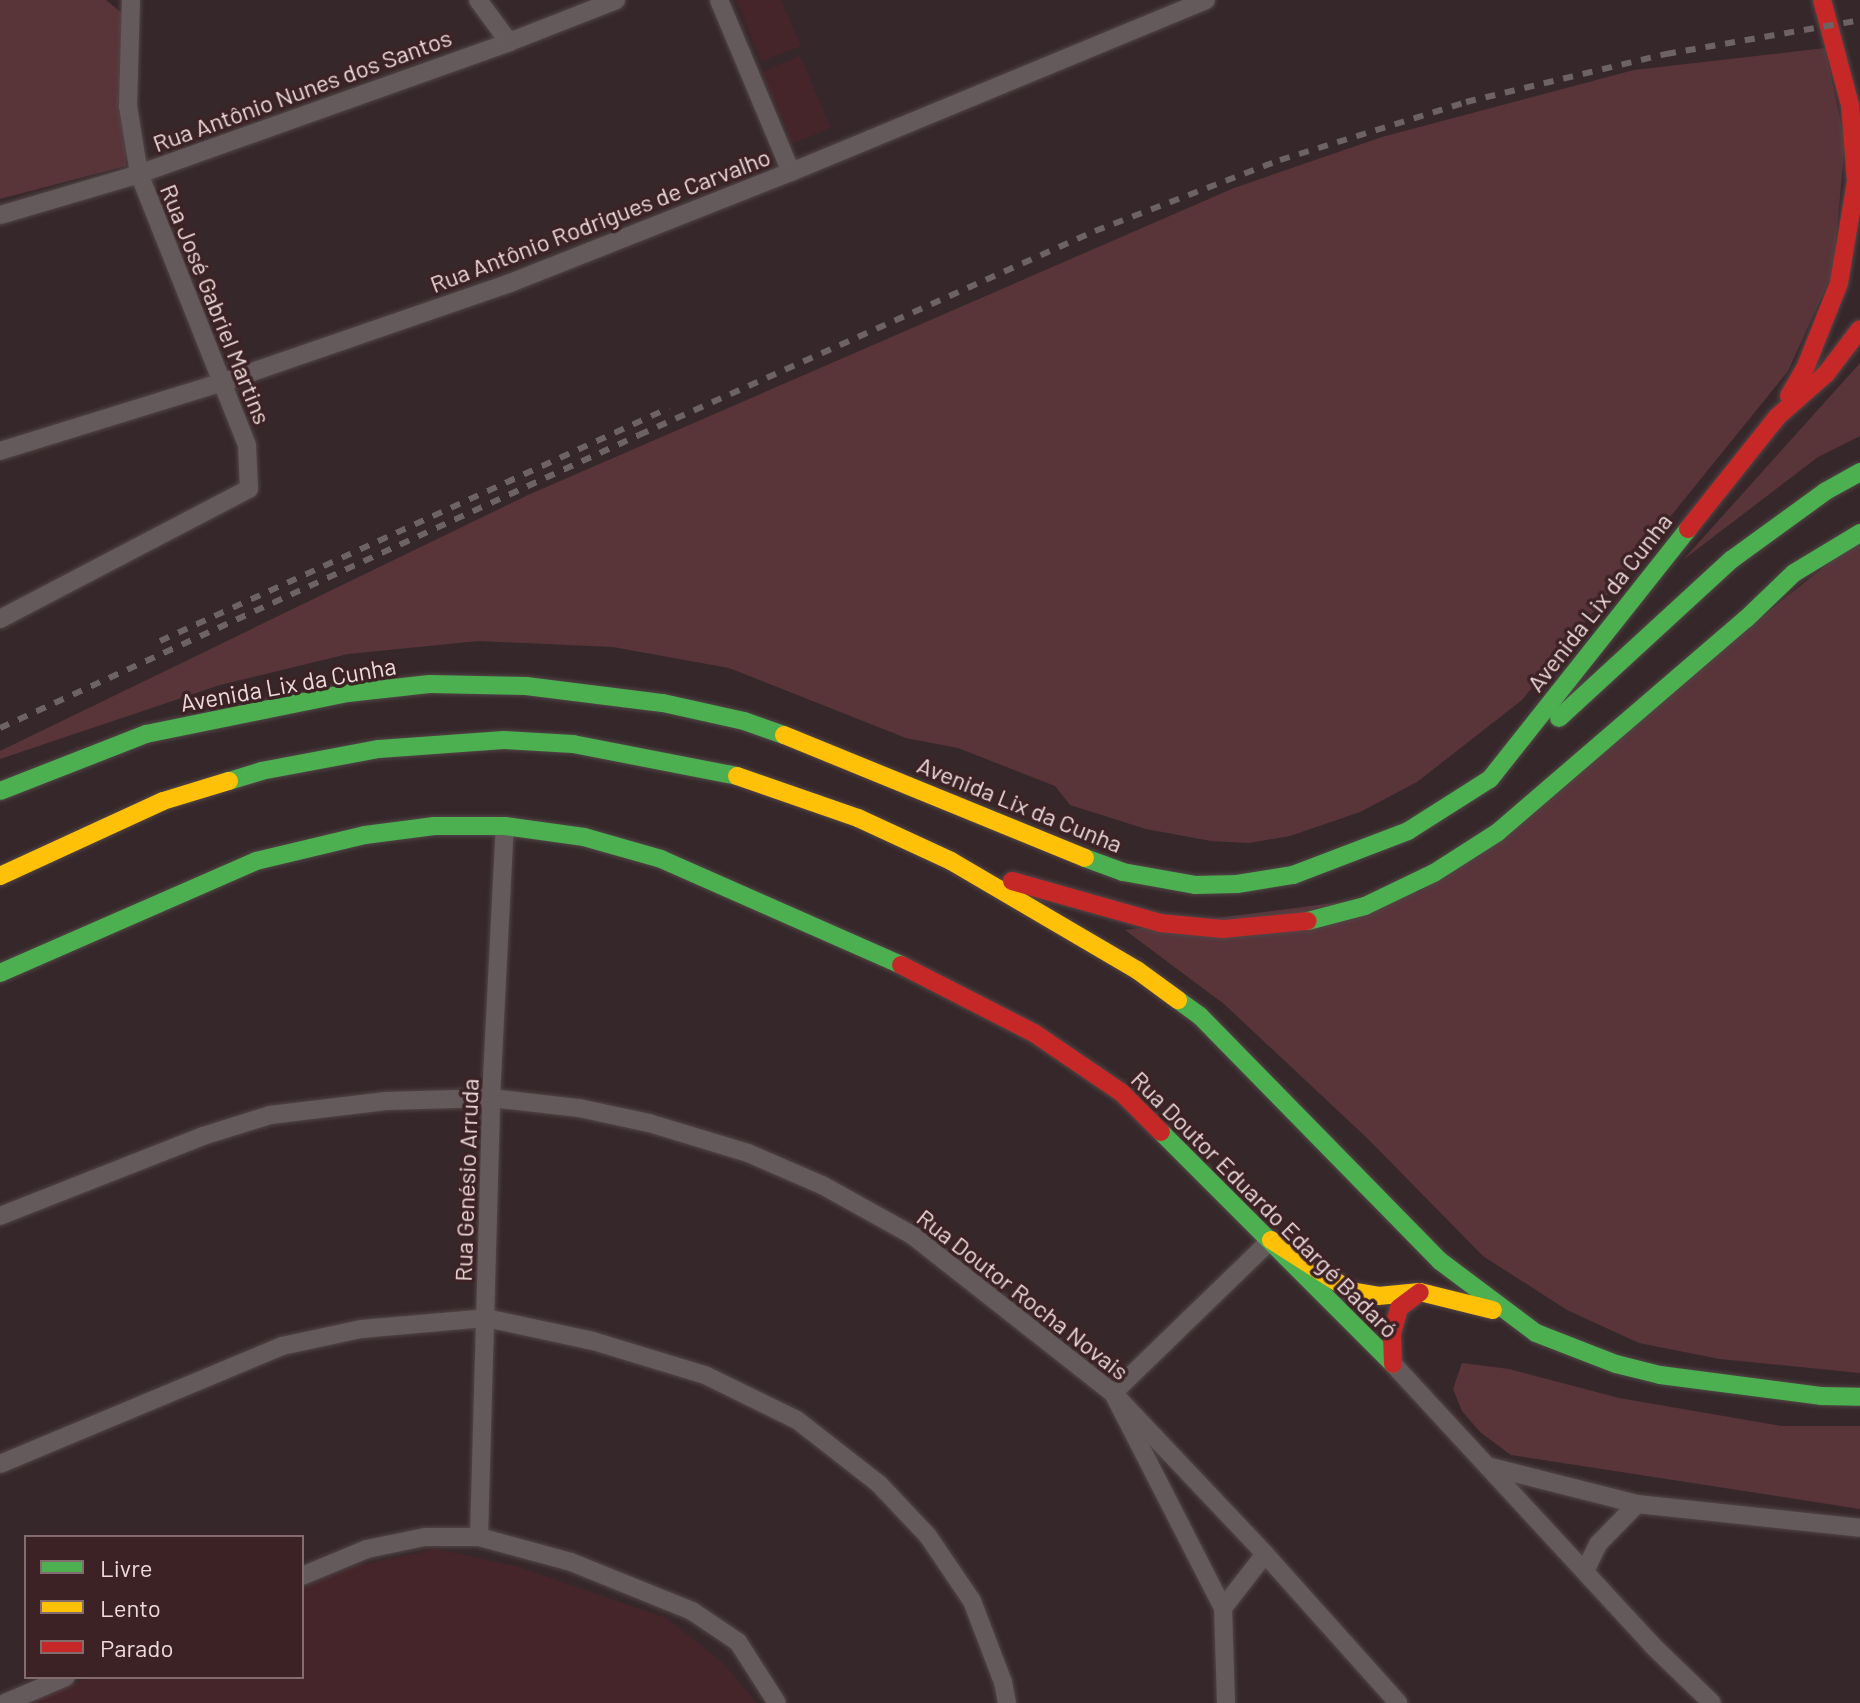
<!DOCTYPE html>
<html>
<head>
<meta charset="utf-8">
<style>
	body { margin:0 }
	#map { position:relative; width:1860px; height:1703px; overflow:hidden; background:#36282a; font-family:Barlow,sans-serif }
	div>[style] { position:absolute }
	.built>* { inset:0; background:#45252a; transform-origin:0 0 }
	.green>* { inset:0; background:#59353a }
	.roads { filter:drop-shadow(0 0 2px #524547) drop-shadow(0 0 2px #524547) }
	.street>* { height:18px; margin:-9px; padding:0 9px; transform-origin:9px; border-radius:9px; background:#655a5b }
	.fast>* { height:18px; margin:-9px; padding:0 9px; transform-origin:9px; border-radius:9px; background:#4caf50 }
	.slow>* { height:18px; margin:-9px; padding:0 9px; transform-origin:9px; border-radius:9px; background:#ffc107 }
	.jam>* { height:18px; margin:-9px; padding:0 9px; transform-origin:9px; border-radius:9px; background:#c62828 }
	.rail>* { height:6px; margin-top:-3px; transform-origin:0; background:repeating-linear-gradient(90deg,#6d6364 0 10px,transparent 0 20px) }
	span { translate:-50% -50%; white-space:nowrap; text-align:center; line-height:1.15; -webkit-text-stroke:7px #3c2225; paint-order:stroke }
	.street-label { font-size:24px; color:#eddadc }
	.legend { position:absolute; left:24px; top:1535px; width:280px; height:144px; box-sizing:border-box; background:#3c2225; border:2px solid #836c6e; margin:0; padding:10px 14px; list-style:none; font-size:24px; color:#eddadc }
	.legend li { display:flex; align-items:center; gap:16px; height:40px }
	.legend b { width:40px; border:2px solid #836c6e }
</style>
</head>
<body>
<div id="map">
	<div class="built">
		<div style="clip-path:polygon(736px 0,781px 0,801px 46px,761px 61px)"></div>
		<div style="left:800px;top:56px;width:78px;height:41px;rotate:67deg"></div>
		<div style="clip-path:polygon(437px 1549px,515px 1566px,666px 1618px,723px 1663px,756px 1703px,28px 1703px,90px 1677px,302px 1677px,302px 1588px,354px 1566px)"></div>
	</div>
	<div class="green">
		<div style="clip-path:polygon(0 0,106px 0,123px 14px,126px 166px,0 199px)"></div>
		<div style="clip-path:polygon(1825px 48px,1845px 142px,1833px 272px,1788px 371px,1522px 700px,1417px 782px,1360px 812px,1290px 836px,1249px 843px,1211px 841px,1146px 829px,1070px 805px,1055px 786px,958px 748px,906px 738px,729px 668px,613px 647px,478px 641px,348px 654px,220px 685px,0 759px,0 751px,528px 495px,1234px 188px,1382px 137px,1634px 70px)"></div>
		<div style="clip-path:polygon(1860px 363px,1860px 436px,1818px 457px,1683px 560px)"></div>
		<div style="clip-path:polygon(1860px 538px,1860px 1373px,1720px 1359px,1639px 1343px,1567px 1310px,1483px 1256px,1367px 1138px,1224px 1004px,1125px 930px,1419px 892px)"></div>
		<div style="clip-path:polygon(1462px 1363px,1509px 1369px,1619px 1398px,1781px 1426px,1860px 1426px,1860px 1509px,1511px 1455px,1480px 1432px,1462px 1411px,1453px 1389px)"></div>
	</div>
	<div class="roads">
		<div class="street">
			<div style="left:478px;top:0;width:52px;rotate:53.6deg"></div>
			<div style="left:719px;top:0;width:186px;rotate:67.3deg"></div>
			<div style="left:0;top:215px;width:145px;rotate:-16.4deg"></div>
			<div style="left:139px;top:174px;width:393px;rotate:-19.6deg"></div>
			<div style="left:509px;top:42px;width:115px;rotate:-21.4deg"></div>
			<div style="left:0;top:451px;width:233px;rotate:-17.2deg"></div>
			<div style="left:223px;top:382px;width:304px;rotate:-19deg"></div>
			<div style="left:510px;top:283px;width:302px;rotate:-21.6deg"></div>
			<div style="left:791px;top:172px;width:449px;rotate:-22.5deg"></div>
			<div style="left:0;top:619px;width:281px;rotate:-27.6deg"></div>
			<div style="left:249px;top:489px;width:44px;rotate:-92.6deg"></div>
			<div style="left:247px;top:445px;width:292px;rotate:-111.7deg"></div>
			<div style="left:139px;top:174px;width:69px;rotate:-99.2deg"></div>
			<div style="left:128px;top:106px;width:106px;rotate:-88.4deg"></div>
			<div style="left:0;top:1216px;width:218px;rotate:-21.5deg"></div>
			<div style="left:203px;top:1136px;width:70px;rotate:-17.4deg"></div>
			<div style="left:270px;top:1115px;width:117px;rotate:-6.9deg"></div>
			<div style="left:386px;top:1101px;width:105px;rotate:-1.6deg"></div>
			<div style="left:491px;top:1098px;width:89px;rotate:6.5deg"></div>
			<div style="left:579px;top:1108px;width:72px;rotate:12.1deg"></div>
			<div style="left:649px;top:1123px;width:103px;rotate:16.9deg"></div>
			<div style="left:748px;top:1153px;width:81px;rotate:23.4deg"></div>
			<div style="left:822px;top:1185px;width:103px;rotate:29.1deg"></div>
			<div style="left:912px;top:1235px;width:256px;rotate:38.2deg"></div>
			<div style="left:1113px;top:1393px;width:221px;rotate:46.6deg"></div>
			<div style="left:1265px;top:1554px;width:200px;rotate:48.2deg"></div>
			<div style="left:1393px;top:1364px;width:382px;rotate:47.3deg"></div>
			<div style="left:1652px;top:1645px;width:83px;rotate:44deg"></div>
			<div style="left:0;top:1464px;width:306px;rotate:-22.7deg"></div>
			<div style="left:282px;top:1346px;width:81px;rotate:-12.1deg"></div>
			<div style="left:361px;top:1329px;width:125px;rotate:-5deg"></div>
			<div style="left:486px;top:1318px;width:109px;rotate:12.1deg"></div>
			<div style="left:593px;top:1341px;width:117px;rotate:16.9deg"></div>
			<div style="left:705px;top:1375px;width:102px;rotate:26.1deg"></div>
			<div style="left:797px;top:1420px;width:104px;rotate:38deg"></div>
			<div style="left:879px;top:1484px;width:71px;rotate:46.7deg"></div>
			<div style="left:928px;top:1536px;width:78px;rotate:55.9deg"></div>
			<div style="left:972px;top:1601px;width:87px;rotate:69.1deg"></div>
			<div style="left:1003px;top:1682px;width:21px;rotate:79deg"></div>
			<div style="left:1487px;top:1466px;width:155px;rotate:14.2deg"></div>
			<div style="left:1637px;top:1504px;width:224px;rotate:6.1deg"></div>
			<div style="left:479px;top:1537px;width:439px;rotate:-88.4deg"></div>
			<div style="left:491px;top:1098px;width:272px;rotate:-87.1deg"></div>
			<div style="left:1585px;top:1571px;width:30px;rotate:-64deg"></div>
			<div style="left:1598px;top:1544px;width:56px;rotate:-45.7deg"></div>
			<div style="left:302px;top:1576px;width:70px;rotate:-22.6deg"></div>
			<div style="left:367px;top:1549px;width:59px;rotate:-11.7deg"></div>
			<div style="left:425px;top:1537px;width:54px"></div>
			<div style="left:479px;top:1537px;width:95px;rotate:15.2deg"></div>
			<div style="left:571px;top:1562px;width:131px;rotate:22deg"></div>
			<div style="left:692px;top:1611px;width:55px;rotate:34deg"></div>
			<div style="left:738px;top:1642px;width:72px;rotate:57.4deg"></div>
			<div style="left:1223px;top:1608px;width:68px;rotate:-52.1deg"></div>
			<div style="left:5px;top:1703px;width:66px;rotate:-23.1deg"></div>
			<div style="left:1226px;top:1703px;width:95px;rotate:-91.8deg"></div>
			<div style="left:1223px;top:1608px;width:242px;rotate:-117.1deg"></div>
			<div style="left:1113px;top:1393px;width:220px;rotate:-44.1deg"></div>
		</div>
		<div class="fast">
			<div style="left:1559px;top:718px;width:234px;rotate:-42.6deg"></div>
			<div style="left:1731px;top:560px;width:117px;rotate:-36deg"></div>
			<div style="left:1826px;top:491px;width:39px;rotate:-29deg"></div>
			<div style="left:229px;top:781px;width:34px;rotate:-17deg"></div>
			<div style="left:261px;top:771px;width:120px;rotate:-10.6deg"></div>
			<div style="left:379px;top:749px;width:125px;rotate:-4.1deg"></div>
			<div style="left:504px;top:740px;width:69px;rotate:3.3deg"></div>
			<div style="left:573px;top:744px;width:167px;rotate:11deg"></div>
			<div style="left:0;top:791px;width:157px;rotate:-21.3deg"></div>
			<div style="left:146px;top:734px;width:206px;rotate:-11.5deg"></div>
			<div style="left:348px;top:693px;width:82px;rotate:-6.3deg"></div>
			<div style="left:430px;top:684px;width:96px;rotate:1.2deg"></div>
			<div style="left:526px;top:686px;width:138px;rotate:7.1deg"></div>
			<div style="left:663px;top:703px;width:83px;rotate:12.5deg"></div>
			<div style="left:744px;top:721px;width:42px;rotate:19.3deg"></div>
			<div style="left:1085px;top:858px;width:40px;rotate:20.2deg"></div>
			<div style="left:1123px;top:872px;width:73px;rotate:10.2deg"></div>
			<div style="left:1195px;top:885px;width:42px;rotate:-1.4deg"></div>
			<div style="left:1237px;top:884px;width:57px;rotate:-9.1deg"></div>
			<div style="left:1293px;top:875px;width:123px;rotate:-20.9deg"></div>
			<div style="left:1408px;top:831px;width:97px;rotate:-32.4deg"></div>
			<div style="left:1490px;top:779px;width:319px;rotate:-51.6deg"></div>
			<div style="left:1308px;top:921px;width:59px;rotate:-14.7deg"></div>
			<div style="left:1365px;top:906px;width:76px;rotate:-25.6deg"></div>
			<div style="left:1434px;top:873px;width:76px;rotate:-32.6deg"></div>
			<div style="left:1498px;top:832px;width:327px;rotate:-40.7deg"></div>
			<div style="left:1746px;top:619px;width:66px;rotate:-43.8deg"></div>
			<div style="left:1794px;top:573px;width:77px;rotate:-31.2deg"></div>
			<div style="left:0;top:973px;width:279px;rotate:-23.6deg"></div>
			<div style="left:256px;top:861px;width:112px;rotate:-13.4deg"></div>
			<div style="left:365px;top:835px;width:70px;rotate:-7.4deg"></div>
			<div style="left:434px;top:826px;width:71px"></div>
			<div style="left:505px;top:826px;width:80px;rotate:7.9deg"></div>
			<div style="left:584px;top:837px;width:80px;rotate:15.9deg"></div>
			<div style="left:661px;top:859px;width:262px;rotate:23.8deg"></div>
			<div style="left:1178px;top:1000px;width:27px;rotate:36deg"></div>
			<div style="left:1200px;top:1016px;width:343px;rotate:45.6deg"></div>
			<div style="left:1440px;top:1261px;width:120px;rotate:36.9deg"></div>
			<div style="left:1536px;top:1333px;width:86px;rotate:21.2deg"></div>
			<div style="left:1616px;top:1364px;width:45px;rotate:14deg"></div>
			<div style="left:1660px;top:1375px;width:162px;rotate:7.4deg"></div>
			<div style="left:1821px;top:1396px;width:39px;rotate:1deg"></div>
			<div style="left:1161px;top:1132px;width:328px;rotate:45deg"></div>
		</div>
		<div class="slow">
			<div style="left:784px;top:735px;width:325px;rotate:22.2deg"></div>
			<div style="left:737px;top:776px;width:128px;rotate:19.1deg"></div>
			<div style="left:858px;top:818px;width:102px;rotate:24.8deg"></div>
			<div style="left:951px;top:861px;width:216px;rotate:30.4deg"></div>
			<div style="left:1137px;top:970px;width:51px;rotate:36.2deg"></div>
			<div style="left:0;top:876px;width:179px;rotate:-24.7deg"></div>
			<div style="left:163px;top:801px;width:69px;rotate:-16.9deg"></div>
			<div style="left:1271px;top:1240px;width:95px;rotate:32.5deg"></div>
			<div style="left:1351px;top:1291px;width:27px;rotate:10deg"></div>
			<div style="left:1378px;top:1296px;width:42px;rotate:-5.4deg"></div>
			<div style="left:1420px;top:1292px;width:75px;rotate:13.9deg"></div>
		</div>
		<div class="jam">
			<div style="left:1789px;top:396px;width:34px;rotate:-60deg"></div>
			<div style="left:1806px;top:366px;width:89px;rotate:-68.3deg"></div>
			<div style="left:1839px;top:283px;width:103px;rotate:-80.5deg"></div>
			<div style="left:1856px;top:181px;width:76px;rotate:-94.5deg"></div>
			<div style="left:1850px;top:105px;width:109px;rotate:-104.9deg"></div>
			<div style="left:1688px;top:529px;width:143px;rotate:-51.5deg"></div>
			<div style="left:1777px;top:417px;width:65px;rotate:-41.3deg"></div>
			<div style="left:1826px;top:374px;width:56px;rotate:-52.9deg"></div>
			<div style="left:1012px;top:881px;width:154px;rotate:15.8deg"></div>
			<div style="left:1160px;top:923px;width:63px;rotate:5.4deg"></div>
			<div style="left:1223px;top:929px;width:85px;rotate:-5.4deg"></div>
			<div style="left:901px;top:965px;width:149px;rotate:27.1deg"></div>
			<div style="left:1034px;top:1033px;width:107px;rotate:34.3deg"></div>
			<div style="left:1122px;top:1093px;width:55px;rotate:45deg"></div>
			<div style="left:1393px;top:1364px;width:31px;rotate:-92deg"></div>
			<div style="left:1392px;top:1333px;width:26px;rotate:-74deg"></div>
			<div style="left:1399px;top:1308px;width:26px;rotate:-37deg"></div>
		</div>
	</div>
	<div class="rail">
		<div style="left:160px;top:641px;width:560px;rotate:-24.6deg"></div>
		<div style="left:0;top:728px;width:703px;rotate:-24.63deg"></div>
		<div style="left:639px;top:435px;width:500px;rotate:-24.1deg"></div>
		<div style="left:1095px;top:231px;width:198px;rotate:-21deg"></div>
		<div style="left:1280px;top:160px;width:195px;rotate:-17.3deg"></div>
		<div style="left:1466px;top:102px;width:206px;rotate:-13.5deg"></div>
		<div style="left:1666px;top:54px;width:197px;rotate:-9.9deg"></div>
	</div>
	<div class="street-label">
		<span style="left:302px;top:90px;rotate:-20deg">Rua Antônio Nunes dos Santos</span>
		<span style="left:600px;top:220px;rotate:-21deg">Rua Antônio Rodrigues de Carvalho</span>
		<span style="left:216px;top:304px;rotate:68deg">Rua José Gabriel Martins</span>
		<span style="left:1599px;top:602px;rotate:-52deg">Avenida Lix da Cunha</span>
		<span style="left:288px;top:684px;rotate:-10deg">Avenida Lix da Cunha</span>
		<span style="left:1020px;top:804px;rotate:22deg">Avenida Lix da Cunha</span>
		<span style="left:466px;top:1180px;rotate:-88deg">Rua Genésio Arruda</span>
		<span style="left:1265px;top:1204px;rotate:45deg">Rua Doutor Eduardo Edargé Badaró</span>
		<span style="left:1023px;top:1294px;rotate:38deg">Rua Doutor Rocha Novais</span>
	</div>
	<ul class="legend">
	<li><b style="height:10px;background:#4caf50"></b>Livre</li>
	<li><b style="height:10px;background:#ffc107"></b>Lento</li>
	<li><b style="height:10px;background:#c62828"></b>Parado</li>
	</ul>
</div>
</body>
</html>
